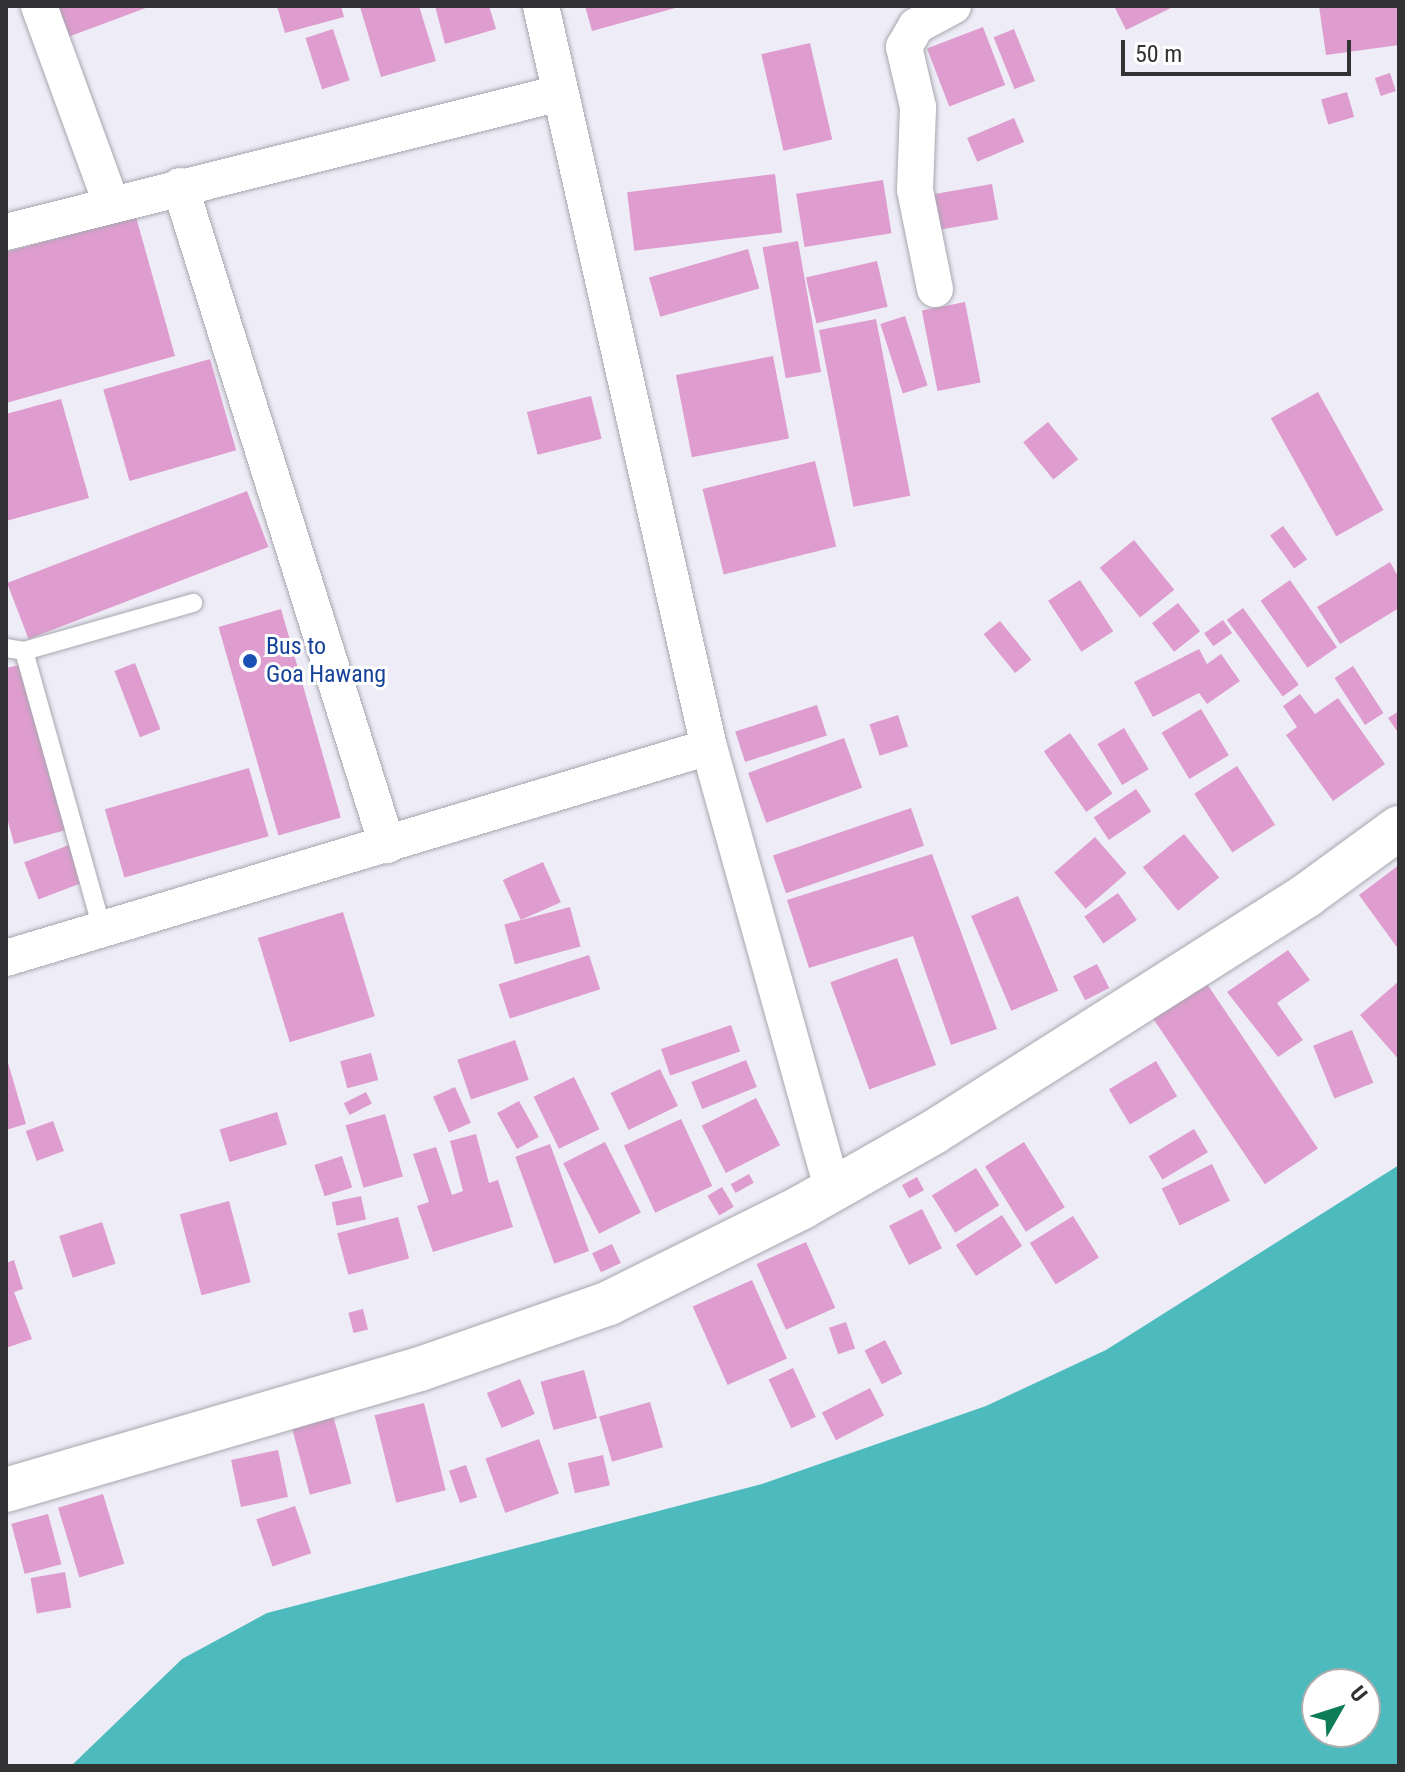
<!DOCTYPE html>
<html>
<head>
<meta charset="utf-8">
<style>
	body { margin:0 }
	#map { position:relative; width:1405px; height:1772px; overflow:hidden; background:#eeedf7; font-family:"Roboto Condensed",sans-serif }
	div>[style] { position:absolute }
	.water>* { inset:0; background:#4dbbbd }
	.building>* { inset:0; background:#de9dce; transform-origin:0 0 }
	.roads { filter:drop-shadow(0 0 2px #a7a7b0) drop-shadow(0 0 2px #a7a7b0) }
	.lane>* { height:18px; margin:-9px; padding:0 9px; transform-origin:9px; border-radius:9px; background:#fff }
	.street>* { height:36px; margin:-18px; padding:0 18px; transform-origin:18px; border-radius:18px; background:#fff }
	.highway>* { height:44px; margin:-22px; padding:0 22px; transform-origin:22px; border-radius:22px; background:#fff }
	.dots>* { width:22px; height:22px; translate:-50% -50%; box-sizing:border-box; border:4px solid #fff; border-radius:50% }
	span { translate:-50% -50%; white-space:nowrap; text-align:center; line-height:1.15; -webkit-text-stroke:6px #fff; paint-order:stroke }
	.transit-label { font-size:24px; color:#164399 }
	.left { translate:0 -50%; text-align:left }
	.frame { position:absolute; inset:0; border:8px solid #323235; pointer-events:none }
	.north { position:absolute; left:1301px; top:1668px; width:80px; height:80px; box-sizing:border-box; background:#fff; border:2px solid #adadae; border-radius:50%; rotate:51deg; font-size:22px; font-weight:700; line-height:32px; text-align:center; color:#323235 }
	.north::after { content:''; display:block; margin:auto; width:28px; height:36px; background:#0e7c57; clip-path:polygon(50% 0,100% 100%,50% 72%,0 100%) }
	.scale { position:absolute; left:1121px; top:40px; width:230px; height:36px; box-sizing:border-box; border:4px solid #323235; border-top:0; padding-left:10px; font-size:24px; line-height:28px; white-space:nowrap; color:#323235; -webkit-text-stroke:6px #fff; paint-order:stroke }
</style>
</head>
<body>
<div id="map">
	<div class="water">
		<div style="clip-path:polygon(evenodd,1399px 1165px,1399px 1766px,71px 1766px,182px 1659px,267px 1613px,762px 1484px,986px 1406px,1106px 1350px,1399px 1165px,1317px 1684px,1365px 1684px,1365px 1732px,1317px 1732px,1317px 1684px)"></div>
	</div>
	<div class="building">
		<div style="clip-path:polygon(56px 6px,151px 6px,68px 37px)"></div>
		<div style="clip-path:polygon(277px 6px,341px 6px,344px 17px,285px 33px)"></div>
		<div style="clip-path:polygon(419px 6px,436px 61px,381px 77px,360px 7px)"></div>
		<div style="clip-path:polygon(435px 6px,489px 6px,496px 29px,445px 44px)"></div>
		<div style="clip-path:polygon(585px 6px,679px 6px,679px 7px,592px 31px)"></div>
		<div style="clip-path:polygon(1114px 6px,1175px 6px,1126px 30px)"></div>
		<div style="clip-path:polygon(1319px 6px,1398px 6px,1399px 45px,1326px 55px)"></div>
		<div style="left:983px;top:27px;width:62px;height:60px;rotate:69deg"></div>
		<div style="left:333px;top:29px;width:54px;height:29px;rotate:72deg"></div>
		<div style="left:1014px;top:29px;width:56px;height:22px;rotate:68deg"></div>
		<div style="left:810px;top:43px;width:99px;height:50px;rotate:77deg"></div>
		<div style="left:1390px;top:73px;width:19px;height:16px;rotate:72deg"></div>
		<div style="left:1347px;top:92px;width:26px;height:27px;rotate:74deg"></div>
		<div style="left:1014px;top:118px;width:26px;height:51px;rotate:67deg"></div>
		<div style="left:775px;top:174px;width:59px;height:149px;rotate:83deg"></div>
		<div style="left:883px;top:180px;width:54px;height:88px;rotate:81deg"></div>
		<div style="left:992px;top:184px;width:36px;height:61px;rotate:80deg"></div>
		<div style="clip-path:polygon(136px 217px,175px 356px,6px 403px,6px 252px)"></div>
		<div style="left:798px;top:241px;width:133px;height:36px;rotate:80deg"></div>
		<div style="left:748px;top:249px;width:41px;height:103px;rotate:74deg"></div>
		<div style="left:877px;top:261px;width:47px;height:73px;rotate:77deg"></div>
		<div style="left:965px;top:302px;width:82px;height:44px;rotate:79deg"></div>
		<div style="left:905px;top:316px;width:73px;height:26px;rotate:72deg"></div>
		<div style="left:876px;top:319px;width:180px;height:58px;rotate:79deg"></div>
		<div style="left:773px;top:356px;width:84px;height:99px;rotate:79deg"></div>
		<div style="left:210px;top:359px;width:95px;height:111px;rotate:74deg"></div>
		<div style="left:1318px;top:392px;width:135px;height:54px;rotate:61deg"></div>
		<div style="left:591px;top:396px;width:44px;height:66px;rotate:76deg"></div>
		<div style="clip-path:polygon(61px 399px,89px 498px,6px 521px,6px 414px)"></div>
		<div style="left:1048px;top:422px;width:48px;height:32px;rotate:51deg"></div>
		<div style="left:815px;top:461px;width:88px;height:116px;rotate:76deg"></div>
		<div style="left:247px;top:491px;width:60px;height:257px;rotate:69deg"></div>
		<div style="left:1283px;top:526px;width:41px;height:16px;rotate:54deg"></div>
		<div style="left:1134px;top:540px;width:64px;height:44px;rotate:51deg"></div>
		<div style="clip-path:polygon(1390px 562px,1399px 578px,1399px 608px,1340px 644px,1317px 607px)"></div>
		<div style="left:1080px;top:580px;width:61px;height:38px;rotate:57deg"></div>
		<div style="left:1290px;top:580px;width:82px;height:36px;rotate:55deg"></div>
		<div style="left:1178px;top:603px;width:36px;height:33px;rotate:52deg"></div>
		<div style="left:1243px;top:608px;width:95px;height:20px;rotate:54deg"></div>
		<div style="left:281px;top:609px;width:217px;height:65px;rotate:74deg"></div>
		<div style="left:1223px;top:620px;width:16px;height:23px;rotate:55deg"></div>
		<div style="left:1000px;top:621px;width:50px;height:21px;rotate:51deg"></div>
		<div style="clip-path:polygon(1199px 649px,1207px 664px,1221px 654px,1240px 681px,1207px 704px,1199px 693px,1153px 717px,1134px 682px)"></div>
		<div style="left:135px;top:663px;width:71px;height:22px;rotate:69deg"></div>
		<div style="clip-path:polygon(24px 664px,70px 829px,14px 844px,6px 814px,6px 668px)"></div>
		<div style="left:1353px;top:666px;width:56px;height:22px;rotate:57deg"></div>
		<div style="clip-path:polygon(1300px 694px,1315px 714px,1338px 698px,1385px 764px,1333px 801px,1286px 735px,1297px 727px,1283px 706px)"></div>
		<div style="left:817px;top:705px;width:32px;height:86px;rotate:72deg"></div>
		<div style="left:1201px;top:709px;width:54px;height:46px;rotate:59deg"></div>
		<div style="clip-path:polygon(1399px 711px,1399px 734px,1388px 718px)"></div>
		<div style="left:898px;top:715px;width:33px;height:30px;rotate:72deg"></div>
		<div style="left:1124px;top:728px;width:48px;height:31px;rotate:59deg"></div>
		<div style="left:1070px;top:733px;width:74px;height:32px;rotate:55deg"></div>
		<div style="left:844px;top:738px;width:53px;height:102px;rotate:70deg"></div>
		<div style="left:1237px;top:766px;width:70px;height:51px;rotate:57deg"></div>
		<div style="left:249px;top:768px;width:71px;height:150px;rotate:74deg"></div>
		<div style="left:1136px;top:789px;width:27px;height:51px;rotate:56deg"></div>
		<div style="left:911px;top:808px;width:40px;height:146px;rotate:71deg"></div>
		<div style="left:1184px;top:834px;width:56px;height:53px;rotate:51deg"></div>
		<div style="left:1095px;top:837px;width:48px;height:54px;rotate:49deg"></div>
		<div style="left:69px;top:845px;width:40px;height:48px;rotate:69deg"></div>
		<div style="clip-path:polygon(932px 854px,997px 1029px,951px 1045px,913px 936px,809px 968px,787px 900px)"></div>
		<div style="left:543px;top:862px;width:44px;height:44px;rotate:66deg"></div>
		<div style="clip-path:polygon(1399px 865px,1399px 950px,1359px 895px)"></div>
		<div style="left:1118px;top:893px;width:33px;height:41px;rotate:55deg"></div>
		<div style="left:1018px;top:896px;width:103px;height:51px;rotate:67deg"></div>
		<div style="left:570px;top:907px;width:41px;height:68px;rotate:75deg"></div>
		<div style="left:343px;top:912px;width:109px;height:89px;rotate:73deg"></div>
		<div style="clip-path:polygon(1288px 950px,1310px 980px,1277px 1003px,1303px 1040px,1278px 1057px,1227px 992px)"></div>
		<div style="left:589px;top:955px;width:36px;height:95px;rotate:72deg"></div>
		<div style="left:897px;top:958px;width:114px;height:71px;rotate:70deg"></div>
		<div style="left:1097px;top:964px;width:27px;height:27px;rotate:63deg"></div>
		<div style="left:1205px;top:981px;width:202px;height:64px;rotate:56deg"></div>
		<div style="clip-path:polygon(1399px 981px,1399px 1060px,1360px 1015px)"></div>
		<div style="left:731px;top:1025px;width:28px;height:74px;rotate:71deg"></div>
		<div style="left:1352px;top:1030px;width:57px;height:42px;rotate:68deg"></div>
		<div style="left:515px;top:1040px;width:42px;height:61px;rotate:71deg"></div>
		<div style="left:371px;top:1053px;width:28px;height:32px;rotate:75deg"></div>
		<div style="clip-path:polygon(6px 1056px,26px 1124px,6px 1130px)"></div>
		<div style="left:746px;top:1060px;width:29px;height:59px;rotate:68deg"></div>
		<div style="left:1156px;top:1061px;width:41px;height:55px;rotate:59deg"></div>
		<div style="left:660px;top:1069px;width:41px;height:55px;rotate:64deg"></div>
		<div style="left:574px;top:1077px;width:58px;height:45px;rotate:64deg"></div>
		<div style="left:455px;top:1087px;width:39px;height:24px;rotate:66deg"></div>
		<div style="left:366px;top:1092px;width:13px;height:25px;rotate:63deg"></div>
		<div style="left:756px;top:1098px;width:53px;height:61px;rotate:63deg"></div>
		<div style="left:519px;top:1101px;width:41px;height:25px;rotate:61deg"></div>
		<div style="left:277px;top:1112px;width:34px;height:60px;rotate:73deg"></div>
		<div style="left:385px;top:1114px;width:65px;height:41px;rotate:74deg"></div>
		<div style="left:681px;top:1119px;width:74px;height:63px;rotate:65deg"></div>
		<div style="left:53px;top:1121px;width:32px;height:29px;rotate:70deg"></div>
		<div style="left:1194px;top:1129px;width:27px;height:53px;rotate:59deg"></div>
		<div style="clip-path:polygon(476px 1134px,489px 1183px,498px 1180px,513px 1227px,433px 1252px,417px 1206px,429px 1202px,413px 1154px,436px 1147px,452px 1195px,463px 1191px,450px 1141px)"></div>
		<div style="left:605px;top:1142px;width:79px;height:47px;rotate:63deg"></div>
		<div style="left:1024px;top:1142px;width:77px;height:46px;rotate:58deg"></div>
		<div style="left:550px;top:1144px;width:114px;height:37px;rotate:70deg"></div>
		<div style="left:342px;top:1156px;width:33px;height:29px;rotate:72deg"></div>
		<div style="left:1212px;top:1164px;width:41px;height:56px;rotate:64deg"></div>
		<div style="left:976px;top:1168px;width:44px;height:52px;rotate:58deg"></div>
		<div style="left:749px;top:1174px;width:10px;height:21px;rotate:61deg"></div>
		<div style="left:917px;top:1177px;width:15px;height:17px;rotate:62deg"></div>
		<div style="left:722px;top:1187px;width:23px;height:17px;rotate:59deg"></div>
		<div style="left:361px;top:1196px;width:24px;height:30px;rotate:78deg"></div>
		<div style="left:229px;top:1201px;width:84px;height:51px;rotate:75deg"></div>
		<div style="left:922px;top:1209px;width:44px;height:37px;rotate:63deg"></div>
		<div style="left:1002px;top:1215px;width:37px;height:55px;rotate:57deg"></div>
		<div style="left:1073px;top:1216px;width:49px;height:51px;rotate:58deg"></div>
		<div style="left:398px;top:1217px;width:43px;height:63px;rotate:75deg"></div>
		<div style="left:102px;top:1222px;width:44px;height:45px;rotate:72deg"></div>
		<div style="left:806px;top:1242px;width:72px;height:54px;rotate:66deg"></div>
		<div style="left:612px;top:1244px;width:21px;height:22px;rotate:65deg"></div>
		<div style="clip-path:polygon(14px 1260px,23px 1289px,14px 1292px,32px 1339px,6px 1348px,6px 1263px)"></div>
		<div style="left:752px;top:1280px;width:86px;height:65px;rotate:66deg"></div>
		<div style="left:363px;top:1309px;width:21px;height:15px;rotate:76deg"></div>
		<div style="left:846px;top:1322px;width:28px;height:18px;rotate:71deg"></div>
		<div style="left:885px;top:1340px;width:38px;height:23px;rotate:63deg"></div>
		<div style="left:793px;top:1368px;width:54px;height:27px;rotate:65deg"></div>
		<div style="left:584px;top:1370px;width:50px;height:45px;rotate:75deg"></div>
		<div style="left:520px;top:1379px;width:38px;height:36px;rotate:67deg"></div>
		<div style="left:870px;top:1388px;width:31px;height:54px;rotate:63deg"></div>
		<div style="left:650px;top:1402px;width:47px;height:53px;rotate:74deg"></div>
		<div style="left:424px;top:1403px;width:90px;height:51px;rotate:76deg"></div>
		<div style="left:333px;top:1415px;width:71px;height:43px;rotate:75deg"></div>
		<div style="left:539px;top:1439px;width:58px;height:57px;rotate:70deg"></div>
		<div style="left:278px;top:1450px;width:48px;height:48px;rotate:78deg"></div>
		<div style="left:603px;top:1455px;width:31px;height:36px;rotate:77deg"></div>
		<div style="left:466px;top:1465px;width:34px;height:18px;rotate:71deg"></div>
		<div style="left:103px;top:1494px;width:73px;height:47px;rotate:73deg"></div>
		<div style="left:295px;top:1506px;width:50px;height:41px;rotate:71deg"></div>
		<div style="left:48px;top:1514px;width:52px;height:38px;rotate:75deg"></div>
		<div style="left:65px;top:1572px;width:36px;height:35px;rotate:80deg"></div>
	</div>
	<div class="roads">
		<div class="lane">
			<div style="left:6px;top:648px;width:18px;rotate:9deg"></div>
			<div style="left:24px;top:651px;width:176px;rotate:-15.9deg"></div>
			<div style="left:24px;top:651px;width:289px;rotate:74.3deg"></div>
		</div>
		<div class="street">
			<div style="left:39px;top:6px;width:210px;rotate:69.9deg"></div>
			<div style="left:541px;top:6px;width:760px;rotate:77.23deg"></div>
			<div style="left:709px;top:747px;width:460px;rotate:74.4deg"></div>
			<div style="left:180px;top:186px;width:691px;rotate:72.56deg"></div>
			<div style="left:6px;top:232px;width:571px;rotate:-14.08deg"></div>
			<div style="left:935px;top:289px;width:101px;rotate:-101.4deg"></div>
			<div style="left:915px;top:190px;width:83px;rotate:-87.9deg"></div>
			<div style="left:918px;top:107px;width:62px;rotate:-103.1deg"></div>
			<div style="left:904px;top:47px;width:24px;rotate:-60deg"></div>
			<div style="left:916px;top:26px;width:42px;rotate:-28.4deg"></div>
			<div style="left:6px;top:958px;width:734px;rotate:-16.71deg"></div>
		</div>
		<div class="highway">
			<div style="left:6px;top:1490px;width:431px;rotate:-16.3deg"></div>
			<div style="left:420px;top:1369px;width:200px;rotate:-19.2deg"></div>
			<div style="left:609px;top:1303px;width:216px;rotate:-26.4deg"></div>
			<div style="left:802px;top:1207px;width:152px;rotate:-29.6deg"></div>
			<div style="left:934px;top:1132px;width:442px;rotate:-32.4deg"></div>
			<div style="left:1307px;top:895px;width:114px;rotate:-36.1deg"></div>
		</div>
	</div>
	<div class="dots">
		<div style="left:250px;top:661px;background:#1a4fb4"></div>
	</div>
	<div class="transit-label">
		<span class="left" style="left:266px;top:661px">Bus to<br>Goa Hawang</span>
	</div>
	<div class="frame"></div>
	<div class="north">U</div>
	<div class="scale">50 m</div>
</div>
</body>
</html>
